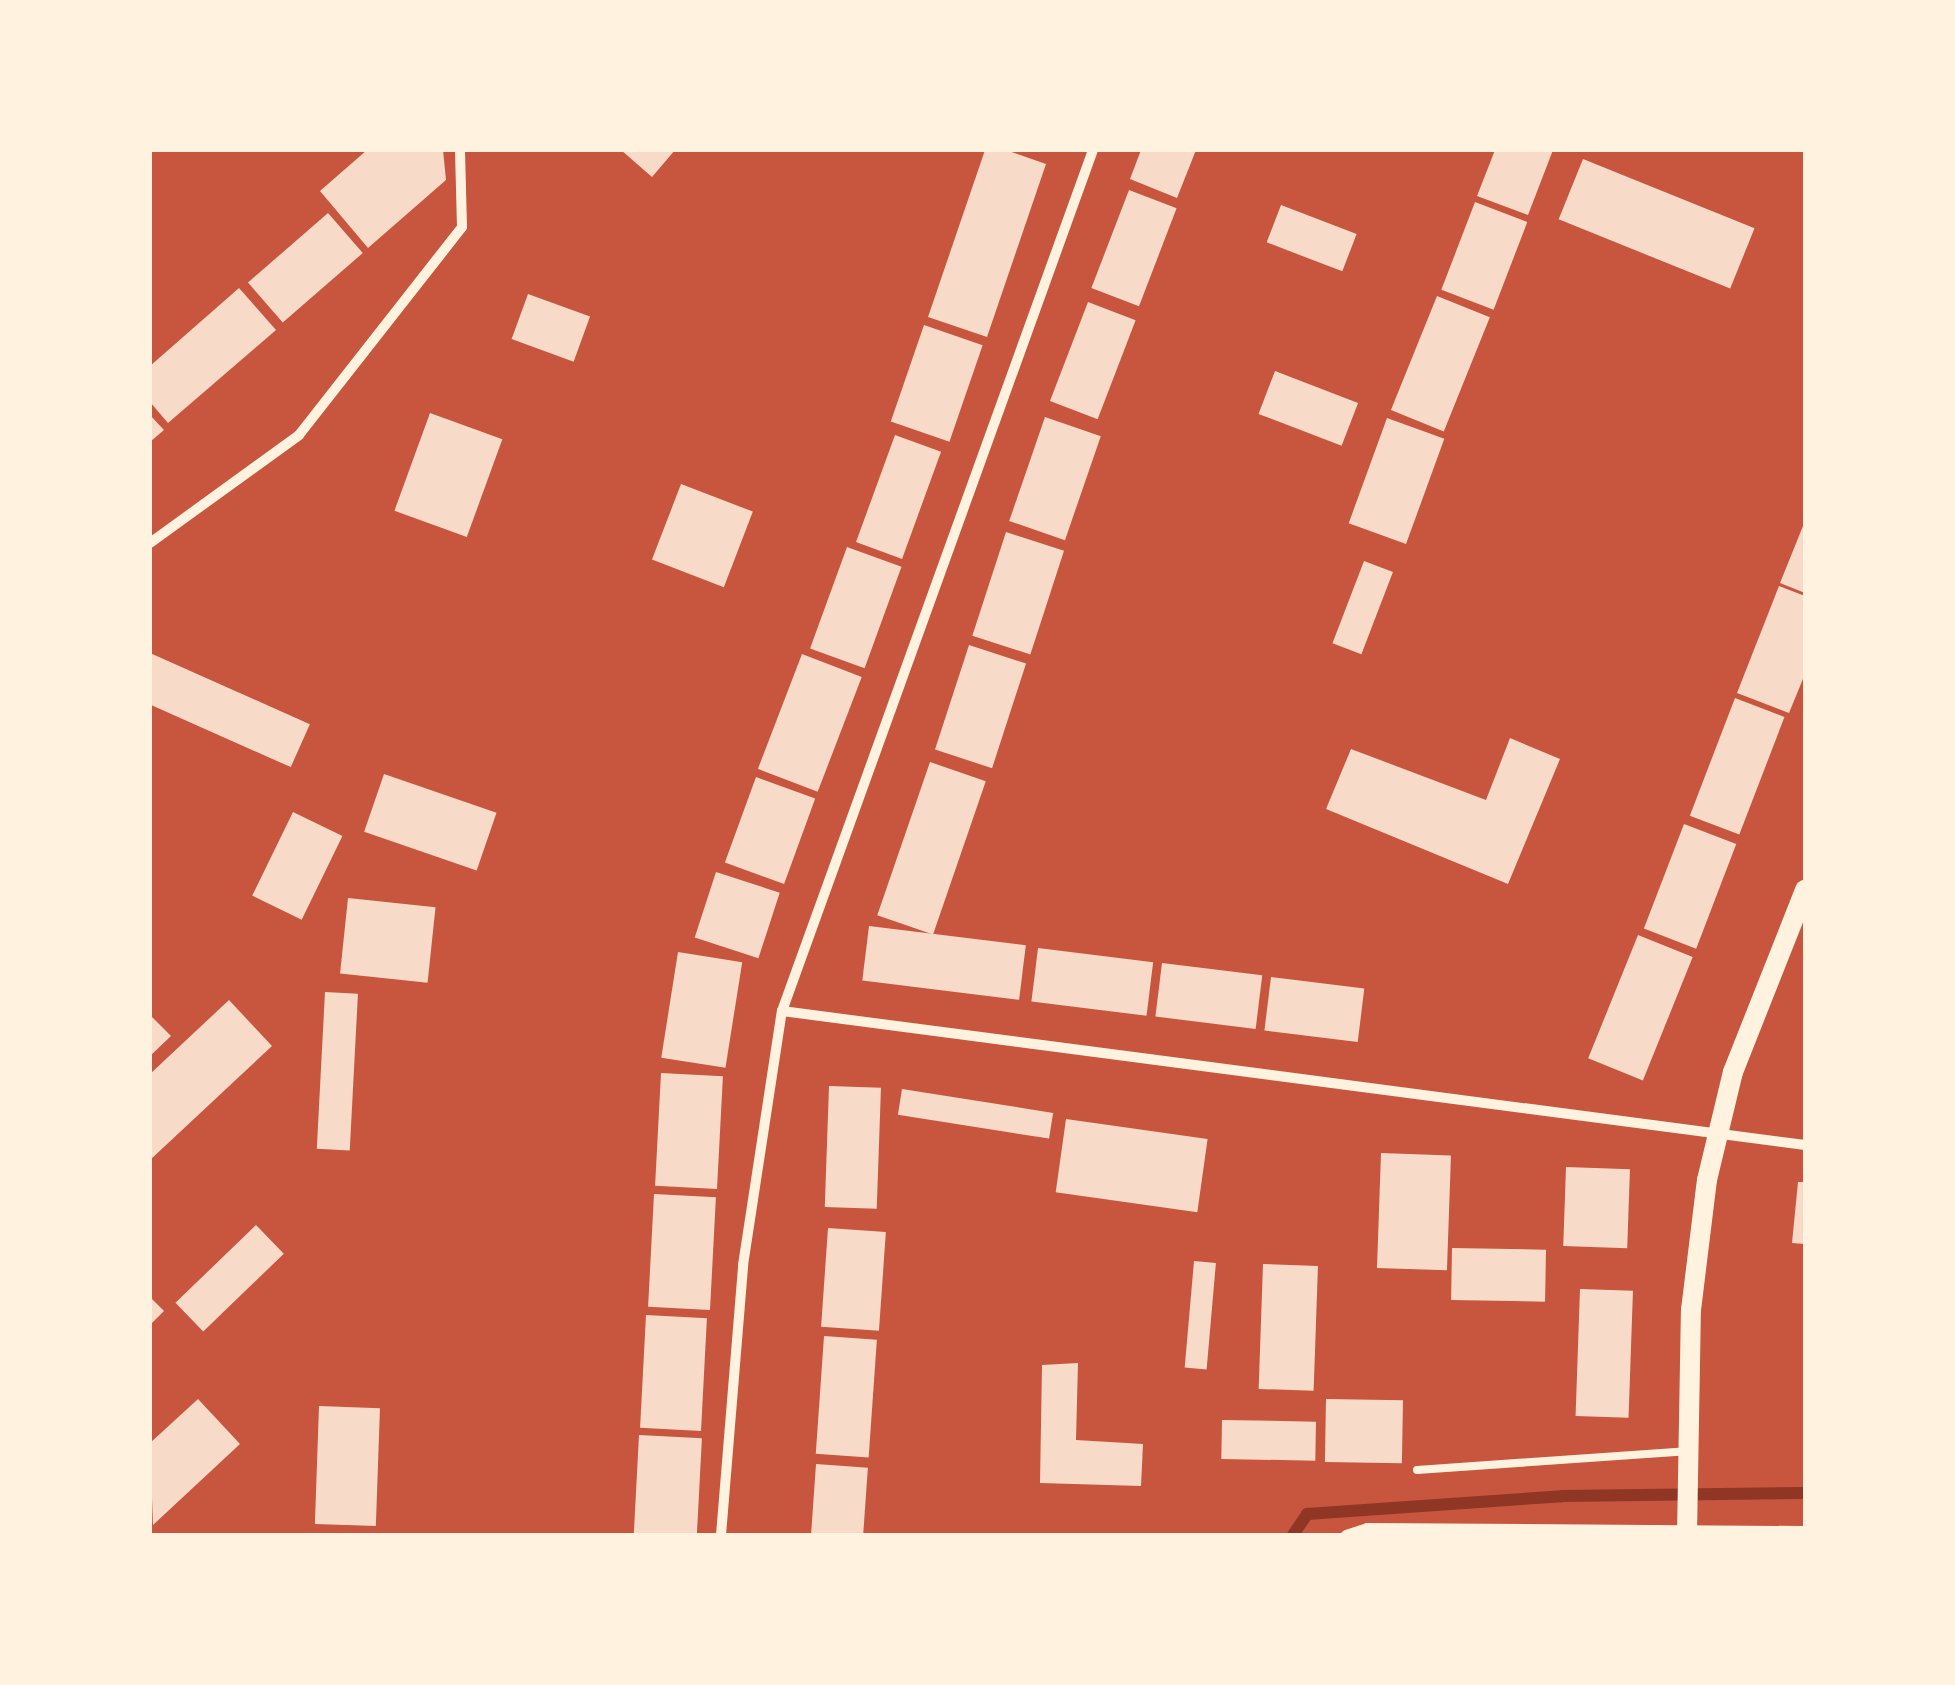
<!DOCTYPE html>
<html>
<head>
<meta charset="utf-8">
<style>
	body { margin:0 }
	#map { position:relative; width:1955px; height:1685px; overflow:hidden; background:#c8553d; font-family:Commissioner,sans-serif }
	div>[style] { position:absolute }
	.stream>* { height:12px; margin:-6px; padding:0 6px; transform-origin:6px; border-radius:6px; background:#8f3625 }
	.building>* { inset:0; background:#f7dbc8; transform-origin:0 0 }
	.service>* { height:8px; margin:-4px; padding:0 4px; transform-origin:4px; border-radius:4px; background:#fff3e0 }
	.minor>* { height:10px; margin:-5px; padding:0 5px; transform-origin:5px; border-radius:5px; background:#fff3e0 }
	.secondary>* { height:20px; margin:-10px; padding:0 10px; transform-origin:10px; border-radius:10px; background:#fff3e0 }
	span { translate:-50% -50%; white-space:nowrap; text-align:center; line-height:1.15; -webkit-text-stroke:8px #fff3e0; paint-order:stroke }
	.frame { position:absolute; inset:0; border:152px solid #fff3e0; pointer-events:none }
</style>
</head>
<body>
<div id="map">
	<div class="stream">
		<div style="left:1293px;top:1535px;width:25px;rotate:-56deg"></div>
		<div style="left:1307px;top:1514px;width:256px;rotate:-4deg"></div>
		<div style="left:1562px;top:1496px;width:243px;rotate:-0.7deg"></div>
	</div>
	<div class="building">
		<div style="clip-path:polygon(367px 150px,443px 150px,446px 180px,368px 248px,320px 191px)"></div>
		<div style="clip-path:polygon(621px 150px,675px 150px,652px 177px)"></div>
		<div style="clip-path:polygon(985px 150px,1006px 150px,1046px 164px,987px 337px,928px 317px)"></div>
		<div style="clip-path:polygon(1141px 150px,1196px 150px,1177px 198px,1130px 179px)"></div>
		<div style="clip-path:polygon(1495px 150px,1553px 150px,1528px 215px,1477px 196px)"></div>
		<div style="left:1583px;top:159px;width:185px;height:65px;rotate:22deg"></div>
		<div style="left:1129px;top:190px;width:51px;height:105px;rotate:21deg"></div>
		<div style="left:1475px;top:202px;width:56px;height:94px;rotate:21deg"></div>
		<div style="left:1281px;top:205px;width:81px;height:40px;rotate:21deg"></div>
		<div style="left:328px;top:213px;width:53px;height:106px;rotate:49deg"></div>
		<div style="clip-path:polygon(239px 288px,276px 330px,168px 423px,150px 402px,150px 366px)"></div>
		<div style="left:528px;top:294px;width:66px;height:48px;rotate:20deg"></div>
		<div style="left:1437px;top:296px;width:57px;height:123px;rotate:22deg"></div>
		<div style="left:1088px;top:302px;width:51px;height:106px;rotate:21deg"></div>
		<div style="left:924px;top:325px;width:62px;height:102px;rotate:19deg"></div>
		<div style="left:1275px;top:371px;width:89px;height:46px;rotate:21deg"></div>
		<div style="left:430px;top:413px;width:77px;height:104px;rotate:20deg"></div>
		<div style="clip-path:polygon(150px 415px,164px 430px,150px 442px)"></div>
		<div style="left:1045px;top:417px;width:59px;height:110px;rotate:19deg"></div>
		<div style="left:1387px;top:418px;width:61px;height:112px;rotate:20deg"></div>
		<div style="left:895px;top:435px;width:49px;height:114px;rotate:20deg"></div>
		<div style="left:681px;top:484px;width:77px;height:81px;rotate:21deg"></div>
		<div style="clip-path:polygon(1805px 521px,1805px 593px,1780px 583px)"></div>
		<div style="left:1006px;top:532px;width:61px;height:109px;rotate:18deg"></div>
		<div style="left:847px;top:547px;width:58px;height:108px;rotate:20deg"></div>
		<div style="left:1364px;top:561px;width:31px;height:88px;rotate:21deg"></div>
		<div style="clip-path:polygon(1779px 586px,1805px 596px,1805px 674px,1789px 713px,1737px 693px)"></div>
		<div style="left:969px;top:645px;width:60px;height:110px;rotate:18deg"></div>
		<div style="left:150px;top:653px;width:175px;height:47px;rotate:24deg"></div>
		<div style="left:802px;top:654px;width:64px;height:123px;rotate:21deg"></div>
		<div style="left:1735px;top:698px;width:53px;height:126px;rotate:21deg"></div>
		<div style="clip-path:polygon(1510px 738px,1560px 759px,1508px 884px,1326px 809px,1351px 749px,1486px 800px)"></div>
		<div style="left:930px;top:762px;width:59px;height:162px;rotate:19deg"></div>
		<div style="left:384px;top:774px;width:119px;height:61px;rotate:19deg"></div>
		<div style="left:756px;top:777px;width:63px;height:91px;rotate:20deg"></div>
		<div style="left:293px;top:812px;width:55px;height:93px;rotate:26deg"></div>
		<div style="left:1684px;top:824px;width:56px;height:112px;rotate:21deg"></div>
		<div style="left:716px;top:872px;width:67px;height:69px;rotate:18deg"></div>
		<div style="left:348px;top:898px;width:88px;height:76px;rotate:6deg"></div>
		<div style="left:869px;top:926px;width:158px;height:55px;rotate:7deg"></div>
		<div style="left:1638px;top:935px;width:59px;height:133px;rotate:22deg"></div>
		<div style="left:1038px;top:948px;width:116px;height:54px;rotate:7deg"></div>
		<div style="left:678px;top:952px;width:65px;height:107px;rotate:9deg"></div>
		<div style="left:1162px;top:963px;width:101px;height:54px;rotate:7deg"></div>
		<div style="left:1271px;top:977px;width:94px;height:54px;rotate:7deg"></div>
		<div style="left:325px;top:992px;width:33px;height:157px;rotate:3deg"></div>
		<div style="clip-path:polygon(229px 1000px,272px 1046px,150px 1160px,150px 1074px)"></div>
		<div style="clip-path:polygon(150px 1015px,171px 1036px,150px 1056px)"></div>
		<div style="left:661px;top:1073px;width:62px;height:113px;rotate:3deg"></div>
		<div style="left:829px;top:1086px;width:52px;height:121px;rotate:2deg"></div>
		<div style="left:902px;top:1089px;width:153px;height:26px;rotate:9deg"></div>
		<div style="left:1066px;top:1119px;width:143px;height:74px;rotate:8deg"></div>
		<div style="left:1381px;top:1153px;width:70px;height:115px;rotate:2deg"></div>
		<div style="left:1566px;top:1167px;width:64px;height:79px;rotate:2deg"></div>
		<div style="clip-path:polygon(1798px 1182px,1805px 1182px,1805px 1244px,1792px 1243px)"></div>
		<div style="left:654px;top:1194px;width:62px;height:113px;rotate:3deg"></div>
		<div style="left:256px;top:1225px;width:40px;height:112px;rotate:46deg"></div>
		<div style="left:828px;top:1228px;width:58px;height:99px;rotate:4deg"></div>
		<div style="left:1452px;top:1248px;width:94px;height:52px;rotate:1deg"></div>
		<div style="left:1194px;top:1261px;width:22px;height:107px;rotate:5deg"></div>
		<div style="left:1263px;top:1264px;width:55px;height:125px;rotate:2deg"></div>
		<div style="left:1580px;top:1289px;width:53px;height:127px;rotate:2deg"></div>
		<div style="clip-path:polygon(150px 1297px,164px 1311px,150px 1325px)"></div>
		<div style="left:646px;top:1315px;width:61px;height:113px;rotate:3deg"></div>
		<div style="left:824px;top:1336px;width:53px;height:118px;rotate:4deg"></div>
		<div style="clip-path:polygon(1078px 1363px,1076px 1440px,1143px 1444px,1141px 1486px,1040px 1483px,1042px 1365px)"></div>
		<div style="clip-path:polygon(198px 1399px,240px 1444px,153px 1525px,150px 1443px)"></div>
		<div style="left:1326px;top:1399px;width:77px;height:63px;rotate:1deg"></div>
		<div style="left:319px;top:1406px;width:61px;height:118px;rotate:2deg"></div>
		<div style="left:1222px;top:1420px;width:94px;height:39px;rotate:1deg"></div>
		<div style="left:639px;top:1435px;width:63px;height:100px;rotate:3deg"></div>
		<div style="left:816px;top:1464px;width:52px;height:71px;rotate:4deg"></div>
	</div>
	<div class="service">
		<div style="left:1417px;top:1470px;width:270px;rotate:-4deg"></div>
	</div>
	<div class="minor">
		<div style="left:150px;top:543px;width:184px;rotate:-35.9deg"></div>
		<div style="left:299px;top:435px;width:264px;rotate:-51.9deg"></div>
		<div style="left:462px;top:227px;width:77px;rotate:-91.5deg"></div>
		<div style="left:782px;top:1011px;width:1032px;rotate:7.46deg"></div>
		<div style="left:721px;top:1535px;width:271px;rotate:-85.3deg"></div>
		<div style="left:743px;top:1265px;width:257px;rotate:-81.3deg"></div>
		<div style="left:782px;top:1011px;width:915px;rotate:-70.14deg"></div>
		<div style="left:1346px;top:1535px;width:22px;rotate:-18deg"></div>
		<div style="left:1367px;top:1528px;width:438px;rotate:0.4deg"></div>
	</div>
	<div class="secondary">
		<div style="left:1687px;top:1535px;width:225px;rotate:-89deg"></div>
		<div style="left:1691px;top:1310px;width:131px;rotate:-83deg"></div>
		<div style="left:1707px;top:1180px;width:111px;rotate:-76.5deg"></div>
		<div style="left:1733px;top:1072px;width:196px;rotate:-68.4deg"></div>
	</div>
	<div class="frame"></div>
</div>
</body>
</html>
